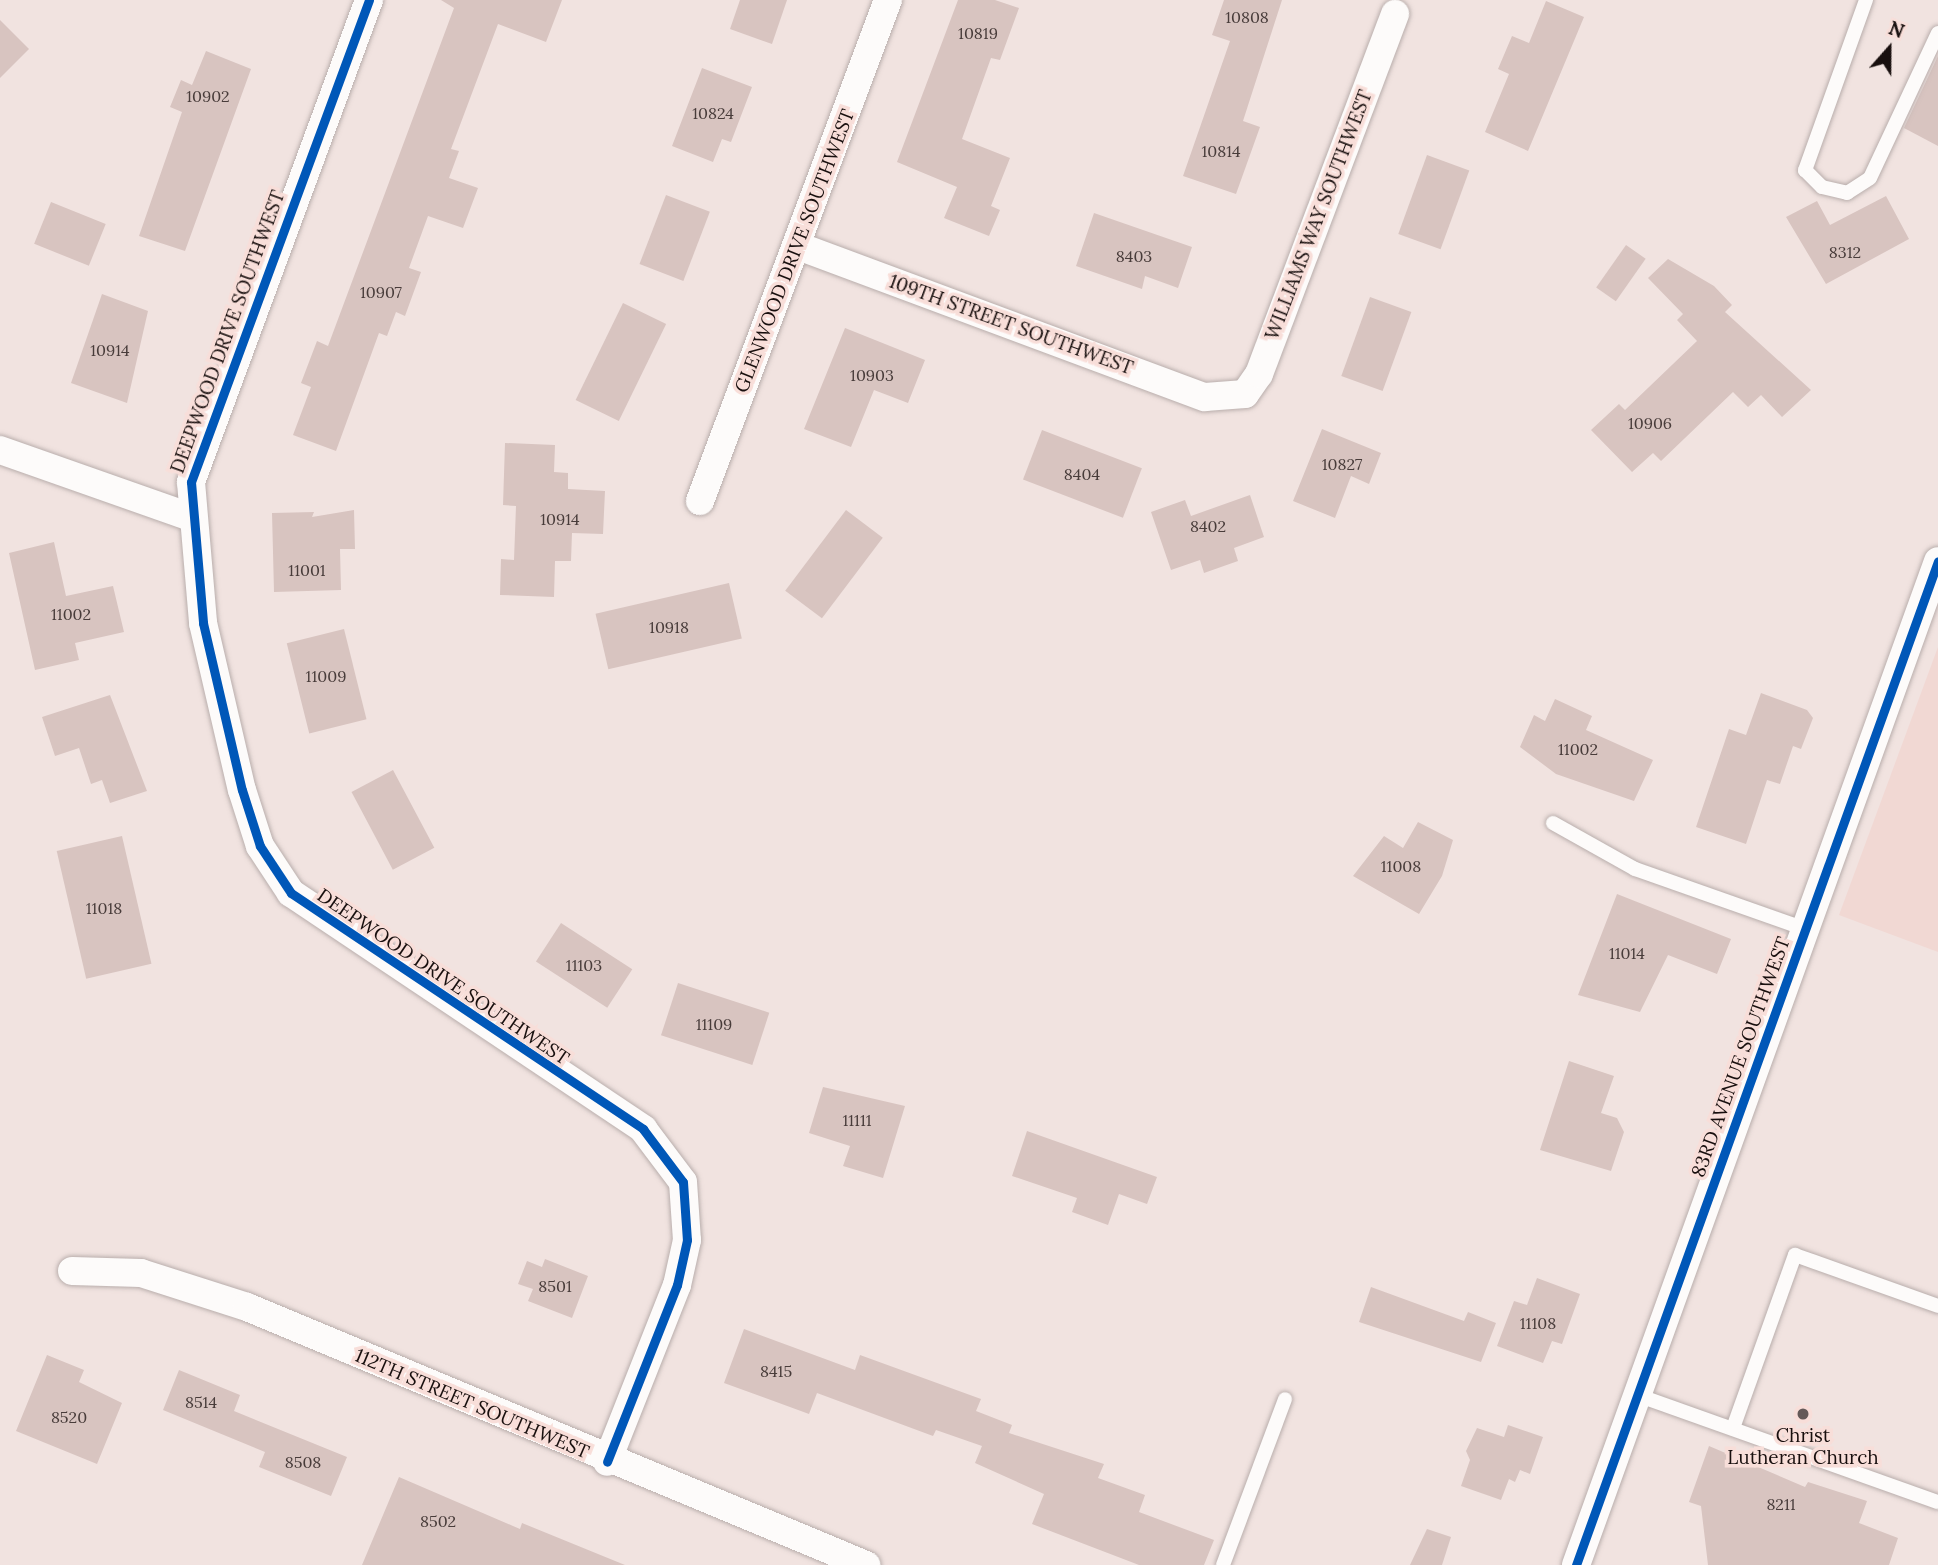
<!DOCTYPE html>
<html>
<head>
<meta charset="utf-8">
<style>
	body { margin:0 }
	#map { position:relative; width:1938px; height:1565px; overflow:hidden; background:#f1e3e0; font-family:Lora,serif }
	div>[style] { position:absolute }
	.built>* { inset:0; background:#f1d8d3 }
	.building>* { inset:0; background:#d8c4c0; transform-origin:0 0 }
	.roads { filter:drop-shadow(0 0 2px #b9aeac) drop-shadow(0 0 2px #b9aeac) }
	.service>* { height:14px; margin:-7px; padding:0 7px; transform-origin:7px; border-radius:7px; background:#fdfbfa }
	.minor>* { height:28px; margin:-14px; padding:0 14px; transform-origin:14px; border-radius:14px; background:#fdfbfa }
	.cycleway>* { height:9px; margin:-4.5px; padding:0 4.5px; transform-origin:4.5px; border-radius:4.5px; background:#0057b8 }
	.dots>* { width:19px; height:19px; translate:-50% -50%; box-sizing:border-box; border:4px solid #f8ded9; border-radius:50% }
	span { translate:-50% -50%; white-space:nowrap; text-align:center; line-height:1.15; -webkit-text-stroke:7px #f8ded9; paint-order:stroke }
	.number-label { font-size:16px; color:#483c3a }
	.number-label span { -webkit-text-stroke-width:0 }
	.street-label { font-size:19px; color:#180f0e }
	.poi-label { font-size:19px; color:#180f0e }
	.north { position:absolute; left:1854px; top:14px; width:70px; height:70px; -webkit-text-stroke:5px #f8ded9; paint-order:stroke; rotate:21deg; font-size:19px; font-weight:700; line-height:28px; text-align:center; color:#180f0e }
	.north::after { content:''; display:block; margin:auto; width:24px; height:32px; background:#180f0e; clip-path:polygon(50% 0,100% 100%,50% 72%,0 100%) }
</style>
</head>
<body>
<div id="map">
	<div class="built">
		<div style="clip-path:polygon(1938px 647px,1938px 952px,1839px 915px)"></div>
	</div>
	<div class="building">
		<div style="clip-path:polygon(441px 0,562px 0,546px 42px,498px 24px,451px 149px,459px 151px,449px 178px,478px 188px,463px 228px,428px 216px,409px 268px,421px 272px,405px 316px,396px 312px,387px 336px,379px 333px,336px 451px,293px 435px,311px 387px,301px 383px,317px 341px,328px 346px,454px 8px)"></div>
		<div style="clip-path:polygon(740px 0,787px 0,772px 44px,730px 29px)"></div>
		<div style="clip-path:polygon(958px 0,995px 0,1019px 8px,1000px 60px,991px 58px,962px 139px,1010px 158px,991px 206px,1000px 210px,989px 236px,944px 218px,957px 187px,897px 162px)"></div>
		<div style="clip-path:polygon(1224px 0,1282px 0,1243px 121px,1260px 127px,1236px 194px,1183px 176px,1230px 41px,1212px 35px)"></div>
		<div style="clip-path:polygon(1546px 1px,1584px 17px,1528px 151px,1485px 132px,1509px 74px,1498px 69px,1512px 36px,1529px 43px)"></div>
		<div style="clip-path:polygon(0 20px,29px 49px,0 78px)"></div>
		<div style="clip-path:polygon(206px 51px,251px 69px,185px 251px,139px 236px,182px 112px,170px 107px,181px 80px,192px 85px)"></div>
		<div style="clip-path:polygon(1938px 56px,1938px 146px,1904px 128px)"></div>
		<div style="clip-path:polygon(702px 68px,752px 87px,731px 142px,722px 139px,713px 162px,672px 146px)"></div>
		<div style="left:1427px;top:155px;width:45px;height:84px;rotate:20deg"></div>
		<div style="left:666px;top:195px;width:47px;height:74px;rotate:21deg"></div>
		<div style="clip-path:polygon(1886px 196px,1909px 239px,1826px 284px,1786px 217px,1817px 201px,1830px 225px)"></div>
		<div style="left:51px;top:202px;width:59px;height:45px;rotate:22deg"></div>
		<div style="clip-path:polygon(1094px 213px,1192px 247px,1178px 288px,1145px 276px,1142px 289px,1076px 266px)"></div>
		<div style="left:1626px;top:245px;width:24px;height:52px;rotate:35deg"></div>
		<div style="clip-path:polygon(1668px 259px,1714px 286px,1732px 305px,1725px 312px,1811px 390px,1782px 417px,1761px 395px,1748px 407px,1733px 392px,1661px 461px,1653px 453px,1632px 472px,1591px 430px,1619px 404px,1625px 410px,1697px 341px,1677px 320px,1683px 314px,1648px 278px)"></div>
		<div style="clip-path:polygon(102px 294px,148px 311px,127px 403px,71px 383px)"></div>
		<div style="left:1370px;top:297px;width:44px;height:84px;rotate:20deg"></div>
		<div style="left:623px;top:303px;width:48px;height:108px;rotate:26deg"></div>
		<div style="clip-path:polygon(845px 328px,925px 360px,908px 403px,874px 390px,851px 447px,804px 429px)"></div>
		<div style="clip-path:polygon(1322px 429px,1381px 453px,1369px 484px,1351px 476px,1335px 518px,1293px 501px)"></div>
		<div style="left:1042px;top:430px;width:107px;height:53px;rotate:21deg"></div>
		<div style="clip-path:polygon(505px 443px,555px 445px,554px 472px,568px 473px,568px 489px,605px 491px,603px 534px,572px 533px,571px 561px,555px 561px,554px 597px,500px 595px,501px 559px,514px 560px,516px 506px,503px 505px)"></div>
		<div style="clip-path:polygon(1250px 495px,1264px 537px,1234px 548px,1238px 561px,1204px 573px,1200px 560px,1171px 570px,1151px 512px,1185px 500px,1191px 516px)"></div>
		<div style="clip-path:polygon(354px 510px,355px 549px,340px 549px,341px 590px,274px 592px,272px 513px,314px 512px,312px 517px)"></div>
		<div style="left:846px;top:510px;width:46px;height:101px;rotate:37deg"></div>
		<div style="clip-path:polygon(54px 542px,66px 596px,113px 586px,124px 632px,75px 643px,79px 660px,35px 670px,9px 553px)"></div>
		<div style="left:729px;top:583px;width:57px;height:137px;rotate:77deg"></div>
		<div style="left:344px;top:629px;width:93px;height:59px;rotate:76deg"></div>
		<div style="clip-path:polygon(1761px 693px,1807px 710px,1813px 718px,1801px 749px,1793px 746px,1780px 784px,1767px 780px,1746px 844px,1696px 827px,1729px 729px,1746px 735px)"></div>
		<div style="clip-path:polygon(110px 695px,147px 791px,110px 803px,102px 780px,91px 784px,79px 748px,55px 756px,42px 717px)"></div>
		<div style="clip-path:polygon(1555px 699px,1592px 716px,1586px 730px,1653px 760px,1634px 801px,1556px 774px,1520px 747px,1534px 715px,1545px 721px)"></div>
		<div style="left:393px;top:770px;width:88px;height:47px;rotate:62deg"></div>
		<div style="clip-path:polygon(1418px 822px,1453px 840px,1442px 876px,1419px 914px,1353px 876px,1384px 836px,1403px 848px)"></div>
		<div style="left:122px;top:836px;width:131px;height:67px;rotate:77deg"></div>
		<div style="clip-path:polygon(1617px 894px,1731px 939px,1717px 974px,1668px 955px,1640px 1012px,1578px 995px)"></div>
		<div style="left:561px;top:923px;width:85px;height:46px;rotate:33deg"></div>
		<div style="left:678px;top:983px;width:96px;height:55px;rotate:18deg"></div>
		<div style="clip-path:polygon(1569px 1061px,1614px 1076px,1601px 1113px,1617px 1118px,1624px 1132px,1611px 1171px,1540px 1150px)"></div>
		<div style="clip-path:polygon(823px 1087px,905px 1106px,883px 1178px,843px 1166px,850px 1146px,809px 1133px)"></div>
		<div style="clip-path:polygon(1027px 1131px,1157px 1177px,1147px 1204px,1119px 1194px,1108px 1225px,1072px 1212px,1077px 1198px,1012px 1176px)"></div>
		<div style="clip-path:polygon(545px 1259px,588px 1276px,572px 1318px,528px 1301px,533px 1289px,518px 1284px,527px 1261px,542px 1267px)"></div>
		<div style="clip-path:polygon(1537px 1278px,1580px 1294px,1562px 1344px,1552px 1341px,1543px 1363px,1497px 1346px,1514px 1301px,1527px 1305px)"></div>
		<div style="clip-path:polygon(1371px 1287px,1464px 1321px,1468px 1312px,1496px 1323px,1481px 1362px,1359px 1322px)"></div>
		<div style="clip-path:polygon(744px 1329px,855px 1370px,860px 1355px,981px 1399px,976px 1411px,1012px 1425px,1009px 1433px,1104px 1464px,1098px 1478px,1145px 1495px,1139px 1512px,1214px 1540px,1204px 1565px,1139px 1565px,1032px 1524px,1044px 1494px,975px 1463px,982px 1446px,936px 1430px,933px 1436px,817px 1393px,809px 1414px,724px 1383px)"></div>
		<div style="clip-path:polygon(47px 1355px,84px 1370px,79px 1382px,122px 1403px,97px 1464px,16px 1431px)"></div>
		<div style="clip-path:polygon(179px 1370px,240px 1395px,234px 1411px,347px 1457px,331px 1496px,259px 1467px,265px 1452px,163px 1410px)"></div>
		<div style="clip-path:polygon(1508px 1425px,1543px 1437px,1530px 1474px,1520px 1470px,1515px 1482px,1509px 1479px,1501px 1500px,1461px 1486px,1470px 1460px,1466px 1451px,1477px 1428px,1504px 1437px)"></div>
		<div style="clip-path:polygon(1709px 1446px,1805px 1487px,1808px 1482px,1867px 1501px,1859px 1523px,1898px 1538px,1889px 1565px,1708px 1565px,1701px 1506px,1689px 1502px)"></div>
		<div style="clip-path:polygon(399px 1477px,520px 1529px,522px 1523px,625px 1565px,362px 1565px)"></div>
		<div style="clip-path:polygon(1427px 1529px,1451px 1537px,1442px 1565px,1410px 1565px)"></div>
	</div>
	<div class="roads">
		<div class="service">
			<div style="left:1866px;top:0;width:181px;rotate:109.7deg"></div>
			<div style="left:1805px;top:170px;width:24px;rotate:45deg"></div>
			<div style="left:1822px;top:187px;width:26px;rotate:13deg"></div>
			<div style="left:1847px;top:193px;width:27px;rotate:-33deg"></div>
			<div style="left:1870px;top:178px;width:160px;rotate:-64.9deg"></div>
			<div style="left:1553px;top:823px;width:94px;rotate:29.3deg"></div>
			<div style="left:1635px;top:869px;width:180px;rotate:19.4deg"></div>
			<div style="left:1637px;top:1395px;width:319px;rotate:19.6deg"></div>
			<div style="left:1733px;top:1428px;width:184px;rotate:-70.3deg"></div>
			<div style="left:1795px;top:1255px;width:152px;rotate:19.6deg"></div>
			<div style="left:1223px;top:1565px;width:177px;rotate:-69.5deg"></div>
		</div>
		<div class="minor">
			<div style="left:369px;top:0;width:514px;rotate:110.27deg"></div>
			<div style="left:191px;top:482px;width:142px;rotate:85.1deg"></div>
			<div style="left:203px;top:623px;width:171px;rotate:76.9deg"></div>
			<div style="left:242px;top:790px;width:59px;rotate:72.2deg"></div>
			<div style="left:260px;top:846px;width:56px;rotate:56.6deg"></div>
			<div style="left:291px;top:893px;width:424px;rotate:33.8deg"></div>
			<div style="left:643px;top:1129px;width:66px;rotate:53deg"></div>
			<div style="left:683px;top:1182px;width:58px;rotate:86.1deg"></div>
			<div style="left:687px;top:1240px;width:46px;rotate:102.5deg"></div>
			<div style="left:677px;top:1285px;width:190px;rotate:111.6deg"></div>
			<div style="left:798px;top:246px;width:434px;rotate:20.4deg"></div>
			<div style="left:1205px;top:397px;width:40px;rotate:-4.3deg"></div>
			<div style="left:1245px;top:394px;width:24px;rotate:-55deg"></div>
			<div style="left:1259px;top:374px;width:385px;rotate:-69.3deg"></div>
			<div style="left:0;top:450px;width:201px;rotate:19.4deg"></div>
			<div style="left:700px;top:501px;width:535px;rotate:-69.43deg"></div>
			<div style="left:72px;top:1271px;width:69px;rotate:1.7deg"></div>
			<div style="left:141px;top:1273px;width:111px;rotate:17.8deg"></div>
			<div style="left:247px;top:1307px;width:671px;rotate:22.63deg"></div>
			<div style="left:1576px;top:1565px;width:1067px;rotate:-70.17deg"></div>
		</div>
	</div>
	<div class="cycleway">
		<div style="left:369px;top:0;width:514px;rotate:110.27deg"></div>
		<div style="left:191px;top:482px;width:142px;rotate:85.1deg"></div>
		<div style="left:203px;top:623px;width:171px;rotate:76.9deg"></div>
		<div style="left:242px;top:790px;width:59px;rotate:72.2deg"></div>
		<div style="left:260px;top:846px;width:56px;rotate:56.6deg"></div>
		<div style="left:291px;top:893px;width:424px;rotate:33.8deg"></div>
		<div style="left:643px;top:1129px;width:66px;rotate:53deg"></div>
		<div style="left:683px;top:1182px;width:58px;rotate:86.1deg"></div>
		<div style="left:687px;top:1240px;width:46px;rotate:102.5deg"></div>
		<div style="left:677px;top:1285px;width:190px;rotate:111.6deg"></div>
		<div style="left:1576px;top:1565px;width:1067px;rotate:-70.17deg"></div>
	</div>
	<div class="dots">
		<div style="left:1803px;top:1414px;background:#645958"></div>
	</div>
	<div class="number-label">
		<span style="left:1247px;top:17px">10808</span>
		<span style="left:978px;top:33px">10819</span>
		<span style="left:208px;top:96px">10902</span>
		<span style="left:713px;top:113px">10824</span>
		<span style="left:1221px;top:151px">10814</span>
		<span style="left:1845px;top:252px">8312</span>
		<span style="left:1134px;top:256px">8403</span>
		<span style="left:381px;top:292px">10907</span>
		<span style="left:110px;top:350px">10914</span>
		<span style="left:872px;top:375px">10903</span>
		<span style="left:1650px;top:423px">10906</span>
		<span style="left:1342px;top:464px">10827</span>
		<span style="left:1082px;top:474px">8404</span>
		<span style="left:560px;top:519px">10914</span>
		<span style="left:1208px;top:526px">8402</span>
		<span style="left:307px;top:570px">11001</span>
		<span style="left:71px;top:614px">11002</span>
		<span style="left:669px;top:627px">10918</span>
		<span style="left:326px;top:676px">11009</span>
		<span style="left:1578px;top:749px">11002</span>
		<span style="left:1401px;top:866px">11008</span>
		<span style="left:104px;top:908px">11018</span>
		<span style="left:1627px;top:953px">11014</span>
		<span style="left:584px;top:965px">11103</span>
		<span style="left:714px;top:1024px">11109</span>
		<span style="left:857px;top:1120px">11111</span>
		<span style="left:555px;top:1286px">8501</span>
		<span style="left:1538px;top:1323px">11108</span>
		<span style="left:776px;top:1371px">8415</span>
		<span style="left:201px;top:1402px">8514</span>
		<span style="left:69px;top:1417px">8520</span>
		<span style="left:303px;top:1462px">8508</span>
		<span style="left:1781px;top:1504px">8211</span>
		<span style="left:438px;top:1521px">8502</span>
	</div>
	<div class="street-label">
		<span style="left:1319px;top:215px;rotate:-69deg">WILLIAMS WAY SOUTHWEST</span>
		<span style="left:795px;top:251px;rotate:-69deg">GLENWOOD DRIVE SOUTHWEST</span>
		<span style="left:1011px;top:325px;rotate:20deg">109TH STREET SOUTHWEST</span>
		<span style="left:228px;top:332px;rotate:-70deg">DEEPWOOD DRIVE SOUTHWEST</span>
		<span style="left:443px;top:977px;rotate:34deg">DEEPWOOD DRIVE SOUTHWEST</span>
		<span style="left:1741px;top:1057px;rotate:-70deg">83RD AVENUE SOUTHWEST</span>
		<span style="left:472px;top:1404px;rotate:23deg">112TH STREET SOUTHWEST</span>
	</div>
	<div class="poi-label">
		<span style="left:1803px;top:1447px">Christ<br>Lutheran Church</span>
	</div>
	<div class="north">N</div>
</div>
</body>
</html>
